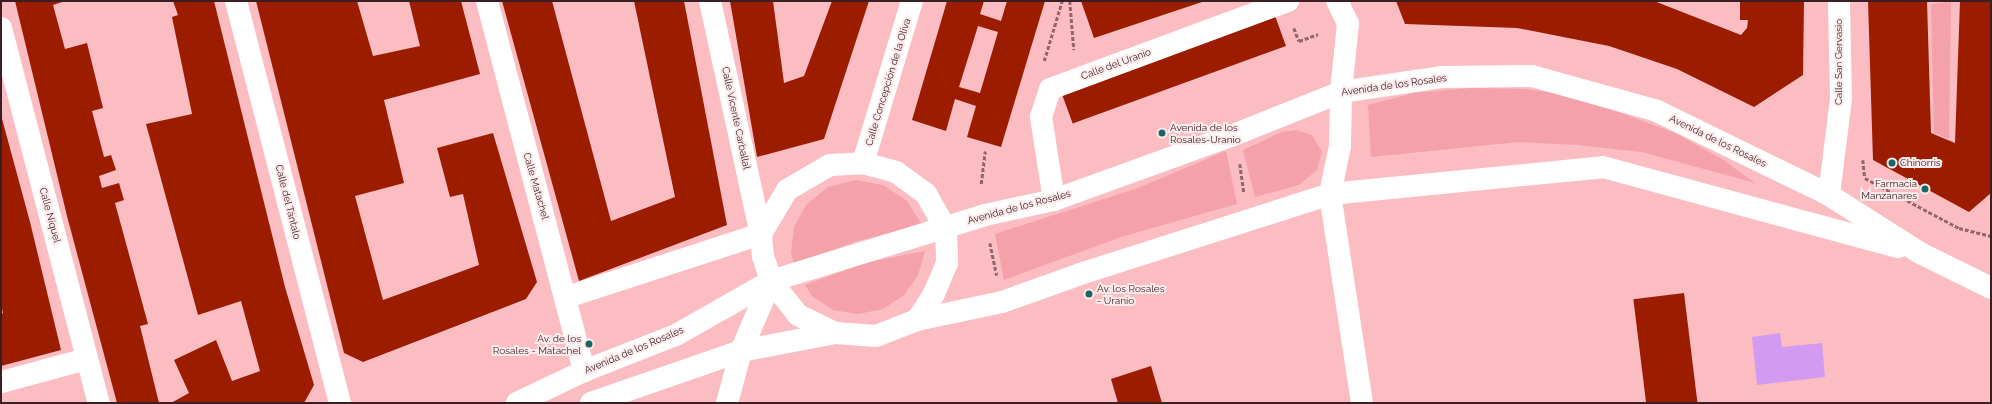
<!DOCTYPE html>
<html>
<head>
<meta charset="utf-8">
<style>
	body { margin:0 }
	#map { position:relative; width:1992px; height:404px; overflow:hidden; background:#fbbcc2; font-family:Raleway,sans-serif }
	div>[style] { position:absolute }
	.green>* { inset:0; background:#f4a1a9 }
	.water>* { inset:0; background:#d29bf1 }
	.building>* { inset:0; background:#9c1c00; transform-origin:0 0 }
	.path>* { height:2.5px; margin-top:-1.25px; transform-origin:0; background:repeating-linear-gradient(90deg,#92656a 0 4px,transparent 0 6px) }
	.minor>* { height:22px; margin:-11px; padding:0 11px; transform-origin:11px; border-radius:11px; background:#fff }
	.dots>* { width:11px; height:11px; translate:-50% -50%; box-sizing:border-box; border:2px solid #fcebed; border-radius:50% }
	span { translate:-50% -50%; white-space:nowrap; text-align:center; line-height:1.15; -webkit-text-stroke:4px #fcebed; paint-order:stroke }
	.street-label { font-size:10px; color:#3b1e21 }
	.poi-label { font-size:10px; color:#3b1e21 }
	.left { translate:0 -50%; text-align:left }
	.right { translate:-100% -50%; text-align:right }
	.frame { position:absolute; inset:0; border:2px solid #3b1e21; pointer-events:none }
</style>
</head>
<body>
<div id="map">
	<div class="green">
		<div style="clip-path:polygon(1951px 2px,1949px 139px,1934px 133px,1931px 4px)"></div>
		<div style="clip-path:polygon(1471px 88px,1526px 89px,1569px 95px,1621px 113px,1675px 133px,1722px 159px,1755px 183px,1642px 152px,1577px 145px,1518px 142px,1371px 157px,1368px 105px,1414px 93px)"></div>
		<div style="clip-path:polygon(1296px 130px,1312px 135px,1322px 152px,1317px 170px,1299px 185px,1255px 197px,1243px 150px,1282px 132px)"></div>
		<div style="clip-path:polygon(1226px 151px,1237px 204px,1121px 237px,1004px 280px,995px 234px,1138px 188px)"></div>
		<div style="clip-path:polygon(856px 180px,883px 185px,907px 201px,922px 225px,857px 241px,794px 264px,791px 252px,794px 227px,806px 205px,828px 187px)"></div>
		<div style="clip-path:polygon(925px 251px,918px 275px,904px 295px,883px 309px,858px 314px,833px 310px,812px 296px,805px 285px,868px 262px)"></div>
	</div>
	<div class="water">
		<div style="clip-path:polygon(1780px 333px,1782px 347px,1822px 343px,1825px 377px,1757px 385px,1752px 337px)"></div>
	</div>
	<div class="building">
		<div style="clip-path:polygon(15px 1px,65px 1px,53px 5px,65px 49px,87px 43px,103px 108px,92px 111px,104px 157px,111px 155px,116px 170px,99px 176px,102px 188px,119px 183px,124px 200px,115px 203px,148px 324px,140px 326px,159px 403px,117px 403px,67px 216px)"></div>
		<div style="clip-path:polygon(173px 1px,214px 1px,285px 287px,314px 385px,304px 403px,171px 403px,189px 393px,174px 360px,216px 340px,232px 381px,260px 371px,241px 301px,198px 315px,146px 124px,192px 114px,172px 17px,178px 15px)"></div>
		<div style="clip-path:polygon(256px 1px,357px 1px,373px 56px,420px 46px,409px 1px,461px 1px,480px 74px,384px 100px,404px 183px,355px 196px,383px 300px,479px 265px,463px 194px,450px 197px,437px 148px,493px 133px,537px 282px,526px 299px,363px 362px,344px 353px)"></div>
		<div style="clip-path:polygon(502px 1px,552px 1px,611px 221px,675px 197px,634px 1px,684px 1px,727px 225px,579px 281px)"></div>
		<div style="clip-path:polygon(730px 1px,773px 1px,784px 83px,804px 76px,832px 1px,869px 1px,824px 139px,757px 157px)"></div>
		<div style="clip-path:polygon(evenodd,947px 1px,984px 1px,980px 14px,1001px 21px,1007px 1px,1045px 1px,1001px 147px,967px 137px,976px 106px,955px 99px,946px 131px,912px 120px,947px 1px,978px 26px,998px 32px,980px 93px,959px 87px,978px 26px)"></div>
		<div style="clip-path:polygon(1081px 1px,1205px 1px,1094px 38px)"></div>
		<div style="clip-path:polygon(1396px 1px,1654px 1px,1741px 35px,1747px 28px,1748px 20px,1740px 20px,1740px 1px,1804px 1px,1803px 75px,1754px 107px,1677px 69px,1609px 46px,1517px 28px,1405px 24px)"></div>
		<div style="clip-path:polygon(1868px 1px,1927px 1px,1931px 133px,1955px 143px,1960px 1px,1991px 1px,1991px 193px,1969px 212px,1873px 160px)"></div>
		<div style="left:1274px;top:13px;width:35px;height:227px;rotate:70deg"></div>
		<div style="clip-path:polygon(1px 115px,30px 222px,61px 350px,1px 366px,1px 314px,3px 313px,1px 304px)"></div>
		<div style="left:1684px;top:293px;width:111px;height:51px;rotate:83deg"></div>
		<div style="clip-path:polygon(1151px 366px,1162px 403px,1118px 403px,1111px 379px)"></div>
	</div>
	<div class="path">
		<div style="left:1070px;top:1px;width:49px;rotate:85.3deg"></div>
		<div style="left:1294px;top:28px;width:14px;rotate:69deg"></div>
		<div style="left:1299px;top:41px;width:20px;rotate:-20deg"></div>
		<div style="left:1044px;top:61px;width:63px;rotate:-73.3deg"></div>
		<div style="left:1863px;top:160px;width:18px;rotate:84deg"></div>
		<div style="left:1865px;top:178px;width:106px;rotate:28deg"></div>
		<div style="left:1959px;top:228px;width:33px;rotate:14deg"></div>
		<div style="left:1240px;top:164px;width:28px;rotate:82deg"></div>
		<div style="left:981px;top:184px;width:33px;rotate:-83deg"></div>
		<div style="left:990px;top:243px;width:33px;rotate:78deg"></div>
	</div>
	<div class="minor">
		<div style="left:236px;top:1px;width:415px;rotate:75.5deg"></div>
		<div style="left:487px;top:1px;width:383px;rotate:75.3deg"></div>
		<div style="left:710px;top:1px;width:239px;rotate:77.7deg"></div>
		<div style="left:761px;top:234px;width:22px;rotate:85deg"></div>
		<div style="left:763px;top:256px;width:26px;rotate:72deg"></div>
		<div style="left:771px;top:281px;width:43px;rotate:51.5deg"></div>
		<div style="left:798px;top:315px;width:41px;rotate:25.9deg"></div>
		<div style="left:1337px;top:1px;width:25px;rotate:64deg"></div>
		<div style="left:1348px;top:24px;width:68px;rotate:95.9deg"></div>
		<div style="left:1341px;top:92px;width:54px;rotate:91.1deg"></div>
		<div style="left:1340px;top:146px;width:49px;rotate:101.8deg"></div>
		<div style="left:1330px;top:194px;width:211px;rotate:81.3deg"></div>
		<div style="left:1px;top:28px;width:388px;rotate:75.4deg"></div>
		<div style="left:863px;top:163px;width:169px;rotate:-73.2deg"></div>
		<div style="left:1829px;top:195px;width:97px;rotate:-82.9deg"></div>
		<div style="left:1841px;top:99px;width:98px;rotate:-91.2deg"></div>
		<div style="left:1054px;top:200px;width:84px;rotate:-98.9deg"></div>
		<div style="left:1041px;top:117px;width:29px;rotate:-72deg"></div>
		<div style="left:1050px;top:89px;width:254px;rotate:-20.3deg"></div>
		<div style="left:567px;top:297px;width:204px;rotate:-18deg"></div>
		<div style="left:761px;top:234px;width:51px;rotate:-59.4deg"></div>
		<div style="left:787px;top:190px;width:50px;rotate:-30.2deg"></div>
		<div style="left:830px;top:165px;width:33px;rotate:-3deg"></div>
		<div style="left:863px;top:163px;width:34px;rotate:15deg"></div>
		<div style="left:896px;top:172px;width:37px;rotate:36deg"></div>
		<div style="left:926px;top:194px;width:40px;rotate:60.3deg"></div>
		<div style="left:946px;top:229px;width:34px;rotate:88deg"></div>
		<div style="left:947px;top:263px;width:34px;rotate:113deg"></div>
		<div style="left:934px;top:294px;width:31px;rotate:123deg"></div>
		<div style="left:1px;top:382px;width:89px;rotate:-15deg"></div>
		<div style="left:517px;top:403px;width:74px;rotate:-25.5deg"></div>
		<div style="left:584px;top:371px;width:99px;rotate:-21.4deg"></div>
		<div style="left:676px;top:335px;width:109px;rotate:-29.6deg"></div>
		<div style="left:771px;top:281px;width:224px;rotate:-17.1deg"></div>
		<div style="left:985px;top:215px;width:71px;rotate:-12.3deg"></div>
		<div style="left:1054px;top:200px;width:188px;rotate:-19.9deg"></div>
		<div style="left:1231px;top:136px;width:118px;rotate:-21.8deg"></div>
		<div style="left:1341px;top:92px;width:101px;rotate:-8.5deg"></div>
		<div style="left:1441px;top:77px;width:91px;rotate:-0.6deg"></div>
		<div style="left:1532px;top:76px;width:130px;rotate:15.6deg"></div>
		<div style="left:1657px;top:111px;width:191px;rotate:26deg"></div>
		<div style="left:1829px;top:195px;width:108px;rotate:32.5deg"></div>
		<div style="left:1920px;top:253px;width:79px;rotate:26.2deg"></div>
		<div style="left:591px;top:403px;width:159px;rotate:-19.1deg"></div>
		<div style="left:741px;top:351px;width:96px;rotate:-10.8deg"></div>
		<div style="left:835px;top:333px;width:41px;rotate:4.2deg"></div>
		<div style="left:876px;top:336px;width:44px;rotate:-21.3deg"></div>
		<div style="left:917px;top:320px;width:87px;rotate:-12deg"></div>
		<div style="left:1002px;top:302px;width:83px;rotate:-19.7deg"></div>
		<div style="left:1080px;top:274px;width:262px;rotate:-17.7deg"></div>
		<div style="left:1330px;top:194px;width:274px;rotate:-5.6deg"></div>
		<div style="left:1603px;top:167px;width:306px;rotate:15.2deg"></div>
		<div style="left:727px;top:403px;width:54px;rotate:-74.9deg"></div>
		<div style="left:741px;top:351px;width:76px;rotate:-66.8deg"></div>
	</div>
	<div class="dots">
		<div style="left:1162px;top:133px;background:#176564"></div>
		<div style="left:1892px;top:163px;background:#176564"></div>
		<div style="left:1925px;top:189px;background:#176564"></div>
		<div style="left:1089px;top:294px;background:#176564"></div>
		<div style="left:589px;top:344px;background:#176564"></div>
	</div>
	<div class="street-label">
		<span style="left:1839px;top:62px;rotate:-90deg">Calle San Gervasio</span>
		<span style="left:1116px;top:64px;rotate:-20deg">Calle del Uranio</span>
		<span style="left:888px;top:82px;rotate:-73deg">Calle Concepción de la Oliva</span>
		<span style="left:1394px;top:85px;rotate:-8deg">Avenida de los Rosales</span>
		<span style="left:736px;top:118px;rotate:78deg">Calle Vicente Carballal</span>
		<span style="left:1718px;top:141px;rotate:26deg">Avenida de los Rosales</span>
		<span style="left:536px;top:186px;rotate:74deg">Calle Matachel</span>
		<span style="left:288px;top:202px;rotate:76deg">Calle del Tántalo</span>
		<span style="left:1019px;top:207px;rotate:-15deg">Avenida de los Rosales</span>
		<span style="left:50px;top:215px;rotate:75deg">Calle Níquel</span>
		<span style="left:634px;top:350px;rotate:-23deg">Avenida de los Rosales</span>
	</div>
	<div class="poi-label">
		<span class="left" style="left:1170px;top:133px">Avenida de los<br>Rosales-Uranio</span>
		<span class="left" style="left:1900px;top:163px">Chinorris</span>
		<span class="right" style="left:1917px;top:189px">Farmacia<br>Manzanares</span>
		<span class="left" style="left:1097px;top:294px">Av. los Rosales<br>- Uranio</span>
		<span class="right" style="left:581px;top:344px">Av. de los<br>Rosales - Matachel</span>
	</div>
	<div class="frame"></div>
</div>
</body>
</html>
